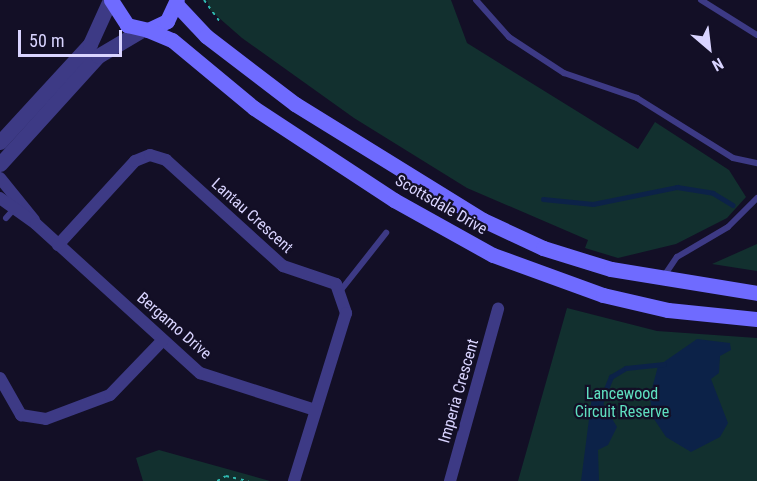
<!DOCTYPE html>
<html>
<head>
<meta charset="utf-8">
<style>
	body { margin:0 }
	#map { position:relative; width:757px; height:481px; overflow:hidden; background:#130f26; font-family:"Roboto Condensed",sans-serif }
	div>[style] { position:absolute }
	.green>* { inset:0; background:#12302f }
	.water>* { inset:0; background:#0c2248 }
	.stream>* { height:4.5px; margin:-2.25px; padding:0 2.25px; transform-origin:2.25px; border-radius:2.25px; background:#0c2248 }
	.path>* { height:2px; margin-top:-1px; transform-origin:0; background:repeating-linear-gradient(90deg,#2fb8b0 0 3px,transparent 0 7.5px) }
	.service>* { height:6px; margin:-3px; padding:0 3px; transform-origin:3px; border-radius:3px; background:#3d3a85 }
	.minor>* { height:12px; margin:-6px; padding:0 6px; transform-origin:6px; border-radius:6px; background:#3d3a85 }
	.tertiary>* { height:15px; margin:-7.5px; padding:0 7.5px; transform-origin:7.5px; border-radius:7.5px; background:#3d3a85 }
	.secondary>* { height:15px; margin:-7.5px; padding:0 7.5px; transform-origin:7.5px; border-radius:7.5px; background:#6f6bff }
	span { translate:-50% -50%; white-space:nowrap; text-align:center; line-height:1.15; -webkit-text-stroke:4.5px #130f26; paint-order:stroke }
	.street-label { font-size:16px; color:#d9d4ff }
	.park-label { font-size:16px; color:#5fe0c0 }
	.north { position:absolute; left:679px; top:18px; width:60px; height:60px; -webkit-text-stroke:4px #130f26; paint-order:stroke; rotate:152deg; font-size:16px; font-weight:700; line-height:24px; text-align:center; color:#d9d4ff }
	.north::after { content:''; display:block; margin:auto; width:21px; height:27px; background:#d9d4ff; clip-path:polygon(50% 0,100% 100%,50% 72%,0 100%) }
	.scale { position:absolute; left:18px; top:30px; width:104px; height:27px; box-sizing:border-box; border:3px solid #d9d4ff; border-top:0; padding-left:8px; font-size:18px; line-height:21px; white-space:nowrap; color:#d9d4ff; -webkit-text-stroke:4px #130f26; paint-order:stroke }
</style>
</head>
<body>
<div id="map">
	<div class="green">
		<div style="clip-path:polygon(207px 0,451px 0,467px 43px,638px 149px,655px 122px,729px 170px,746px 197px,727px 218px,676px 244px,618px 258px,585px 248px,588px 240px,467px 188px,354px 118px,242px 38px,210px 10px)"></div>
		<div style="clip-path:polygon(757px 244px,757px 271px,712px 264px)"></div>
		<div style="clip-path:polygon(567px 308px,657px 331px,757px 338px,757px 481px,518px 481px)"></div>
		<div style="clip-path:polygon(159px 450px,270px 481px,143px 481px,136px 458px)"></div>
	</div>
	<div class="water">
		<div style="clip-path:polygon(697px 339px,730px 343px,731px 350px,720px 356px,719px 373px,711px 379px,728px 423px,720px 437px,691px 452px,666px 437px,652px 416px,650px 396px,658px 366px)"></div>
		<div style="clip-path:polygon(592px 396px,601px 400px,617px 427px,608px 445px,598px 450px,599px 481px,581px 481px)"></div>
	</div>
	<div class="stream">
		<div style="left:543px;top:199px;width:50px;rotate:5.7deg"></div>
		<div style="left:593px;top:204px;width:86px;rotate:-11.4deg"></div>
		<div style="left:677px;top:187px;width:36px;rotate:9deg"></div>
		<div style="left:713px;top:193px;width:23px;rotate:31deg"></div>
		<div style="left:600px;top:404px;width:29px;rotate:-68deg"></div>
		<div style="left:611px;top:377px;width:17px;rotate:-31deg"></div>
		<div style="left:626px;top:368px;width:38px;rotate:-6deg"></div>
	</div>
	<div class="path">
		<div style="left:204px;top:0;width:26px;rotate:54deg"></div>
		<div style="left:217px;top:481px;width:10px;rotate:-29deg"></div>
		<div style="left:226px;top:476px;width:23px;rotate:13deg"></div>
	</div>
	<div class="service">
		<div style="left:476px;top:0;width:50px;rotate:48.3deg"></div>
		<div style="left:509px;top:37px;width:66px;rotate:33.2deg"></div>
		<div style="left:564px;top:73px;width:77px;rotate:18.9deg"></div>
		<div style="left:637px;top:98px;width:113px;rotate:32deg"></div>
		<div style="left:733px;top:158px;width:25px;rotate:12deg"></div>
		<div style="left:701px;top:0;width:66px;rotate:32deg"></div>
		<div style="left:6px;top:218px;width:13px;rotate:-48deg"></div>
		<div style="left:664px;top:276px;width:23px;rotate:-56deg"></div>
		<div style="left:677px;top:257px;width:59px;rotate:-30.5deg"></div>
		<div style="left:728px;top:227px;width:41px;rotate:-45deg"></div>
		<div style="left:341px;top:290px;width:73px;rotate:-51.7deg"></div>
	</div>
	<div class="minor">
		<div style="left:0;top:178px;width:54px;rotate:51deg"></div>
		<div style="left:0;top:198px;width:44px;rotate:35.8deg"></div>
		<div style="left:36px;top:224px;width:222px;rotate:42.3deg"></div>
		<div style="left:200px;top:373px;width:121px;rotate:17.8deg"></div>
		<div style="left:58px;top:245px;width:114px;rotate:-47.5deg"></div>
		<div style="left:135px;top:161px;width:16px;rotate:-22deg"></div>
		<div style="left:150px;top:155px;width:17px;rotate:17deg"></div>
		<div style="left:166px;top:160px;width:158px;rotate:42.2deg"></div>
		<div style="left:283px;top:266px;width:56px;rotate:18.8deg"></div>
		<div style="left:336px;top:284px;width:31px;rotate:71deg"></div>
		<div style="left:346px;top:313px;width:176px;rotate:107.2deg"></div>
		<div style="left:0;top:378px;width:43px;rotate:60.4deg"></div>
		<div style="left:21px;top:415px;width:25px;rotate:9deg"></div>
		<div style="left:46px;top:419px;width:68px;rotate:-20.6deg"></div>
		<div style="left:110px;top:395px;width:76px;rotate:-46.1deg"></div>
		<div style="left:450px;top:481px;width:179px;rotate:-74.4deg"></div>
	</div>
	<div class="tertiary">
		<div style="left:0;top:142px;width:133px;rotate:-47.4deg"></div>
		<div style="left:90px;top:44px;width:48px;rotate:-65.6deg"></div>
		<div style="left:0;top:164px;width:146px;rotate:-47.8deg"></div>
		<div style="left:98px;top:56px;width:51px;rotate:-30.6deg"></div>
	</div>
	<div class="secondary">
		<div style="left:111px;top:0;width:30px;rotate:57deg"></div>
		<div style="left:127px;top:25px;width:22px;rotate:13deg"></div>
		<div style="left:148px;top:30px;width:21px;rotate:-25deg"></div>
		<div style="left:167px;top:21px;width:23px;rotate:-65deg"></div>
		<div style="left:176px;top:4px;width:44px;rotate:46.8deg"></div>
		<div style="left:206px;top:36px;width:112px;rotate:37.4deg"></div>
		<div style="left:295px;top:104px;width:221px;rotate:31.7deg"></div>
		<div style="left:483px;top:220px;width:66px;rotate:25deg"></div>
		<div style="left:543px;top:248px;width:71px;rotate:17.2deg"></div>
		<div style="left:611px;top:269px;width:148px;rotate:9.3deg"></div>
		<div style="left:148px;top:30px;width:26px;rotate:23deg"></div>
		<div style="left:172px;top:40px;width:107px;rotate:39.7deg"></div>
		<div style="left:254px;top:108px;width:168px;rotate:33.3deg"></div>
		<div style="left:394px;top:200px;width:113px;rotate:29.1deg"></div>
		<div style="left:493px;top:255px;width:117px;rotate:20deg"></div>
		<div style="left:603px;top:295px;width:67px;rotate:13deg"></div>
		<div style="left:668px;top:310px;width:89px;rotate:5.8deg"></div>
	</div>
	<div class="street-label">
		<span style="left:441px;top:205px;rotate:30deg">Scottsdale Drive</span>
		<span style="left:252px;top:216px;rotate:42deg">Lantau Crescent</span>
		<span style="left:174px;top:326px;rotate:41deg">Bergamo Drive</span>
		<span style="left:459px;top:391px;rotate:-74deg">Imperia Crescent</span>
	</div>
	<div class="park-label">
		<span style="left:622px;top:403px">Lancewood<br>Circuit Reserve</span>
	</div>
	<div class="north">N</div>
	<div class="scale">50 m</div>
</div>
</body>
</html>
